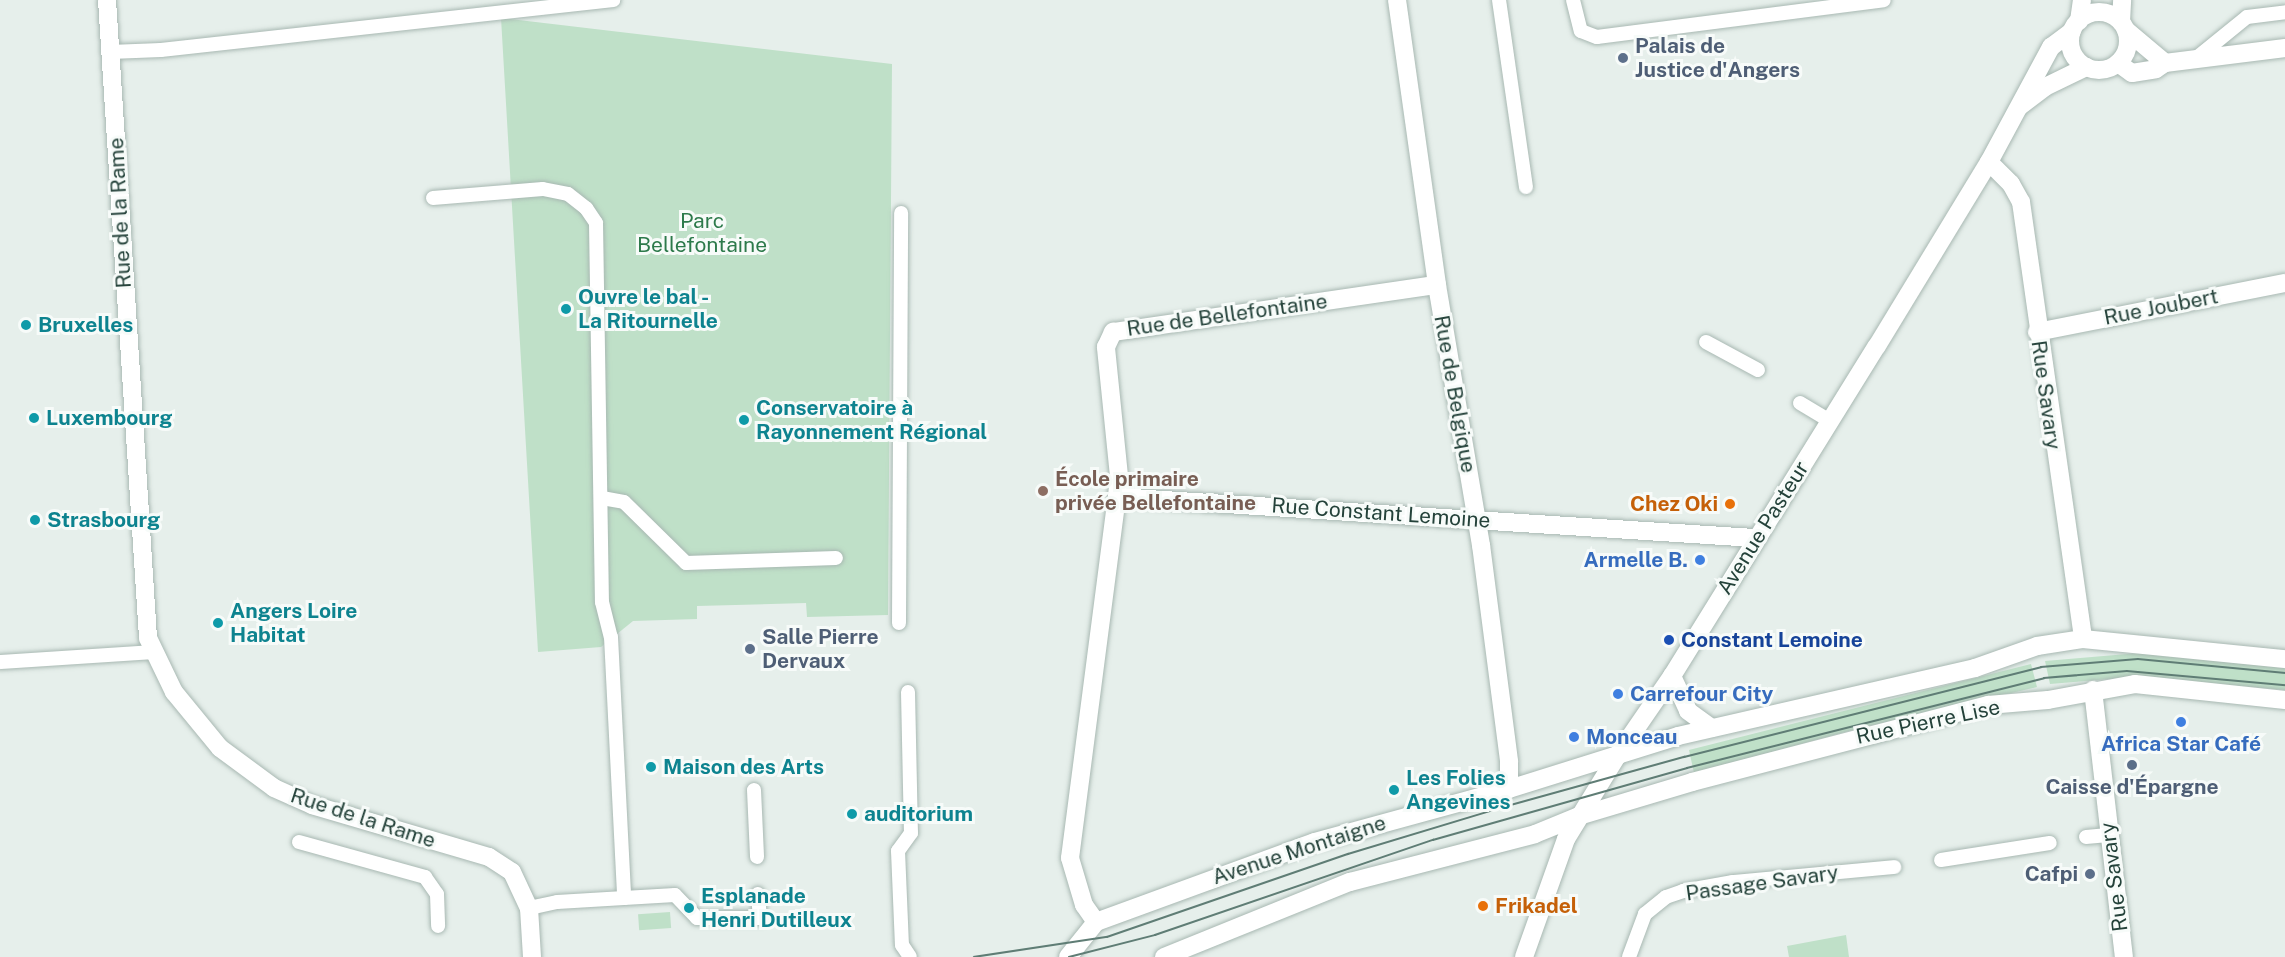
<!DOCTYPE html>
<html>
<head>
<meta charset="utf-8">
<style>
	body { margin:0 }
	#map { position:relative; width:2285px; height:957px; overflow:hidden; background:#e6efeb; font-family:"Public Sans",sans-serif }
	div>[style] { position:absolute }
	.green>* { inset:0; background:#bfe0c8; transform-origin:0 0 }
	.roads { filter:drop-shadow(0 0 2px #a8b8b2) drop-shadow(0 0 2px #a8b8b2) }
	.service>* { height:14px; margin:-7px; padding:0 7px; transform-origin:7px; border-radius:7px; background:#fff }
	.minor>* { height:18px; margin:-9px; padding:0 9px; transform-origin:9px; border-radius:9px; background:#fff }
	.minor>.ring { margin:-9px; padding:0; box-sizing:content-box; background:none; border:18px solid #fff; border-radius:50% }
	.secondary>* { height:18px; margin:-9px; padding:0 9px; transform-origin:9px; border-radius:9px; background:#fff }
	.tram>* { height:1.5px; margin:-0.75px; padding:0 0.75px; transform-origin:0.75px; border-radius:0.75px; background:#5f7d75 }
	.dots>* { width:16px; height:16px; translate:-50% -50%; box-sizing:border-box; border:3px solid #f7fbf9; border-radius:50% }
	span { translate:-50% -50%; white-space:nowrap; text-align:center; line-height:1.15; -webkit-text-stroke:6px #f7fbf9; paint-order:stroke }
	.service-label { font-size:21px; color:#4e5e75; font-weight:700 }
	.left { translate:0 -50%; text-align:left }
	.right { translate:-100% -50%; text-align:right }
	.street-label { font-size:21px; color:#24423a }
	.park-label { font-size:21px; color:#2d7a4b }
	.culture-label { font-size:21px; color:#0d838f; font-weight:700 }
	.education-label { font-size:21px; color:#785e54; font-weight:700 }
	.food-label { font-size:21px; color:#c56008; font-weight:700 }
	.shop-label { font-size:21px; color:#366cbe; font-weight:700 }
	.transit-label { font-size:21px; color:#164399; font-weight:700 }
</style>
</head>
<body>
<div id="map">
	<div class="green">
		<div style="clip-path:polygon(501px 18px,892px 64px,888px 615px,807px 617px,806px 603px,697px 606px,697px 619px,633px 621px,601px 647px,538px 652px)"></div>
		<div style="clip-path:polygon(2139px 653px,2285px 668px,2285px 690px,2133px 677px,2050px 684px,2045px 661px)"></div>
		<div style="clip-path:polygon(2031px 664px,2037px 687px,1856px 729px,1694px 773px,1689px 750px)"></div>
		<div style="left:670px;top:912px;width:16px;height:32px;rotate:86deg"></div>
		<div style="clip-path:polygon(1846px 935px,1849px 957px,1789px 957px,1787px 946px)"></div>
	</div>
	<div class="roads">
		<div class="service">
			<div style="left:1499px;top:0;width:189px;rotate:81.8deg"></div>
			<div style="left:1573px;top:0;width:32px;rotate:76deg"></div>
			<div style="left:1581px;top:31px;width:17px;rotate:21deg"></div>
			<div style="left:1597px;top:37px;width:289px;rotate:-7.3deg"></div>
			<div style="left:110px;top:52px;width:51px;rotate:-2.2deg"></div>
			<div style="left:161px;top:50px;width:455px;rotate:-6.3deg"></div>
			<div style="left:2194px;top:60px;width:68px;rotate:-39.1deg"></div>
			<div style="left:2247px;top:17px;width:38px;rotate:-7deg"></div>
			<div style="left:433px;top:198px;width:110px;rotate:-4.7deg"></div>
			<div style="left:543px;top:189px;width:25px;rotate:11deg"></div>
			<div style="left:568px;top:194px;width:23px;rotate:38deg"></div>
			<div style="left:586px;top:208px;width:18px;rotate:56deg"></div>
			<div style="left:596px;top:223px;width:379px;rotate:89.1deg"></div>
			<div style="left:602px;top:602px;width:36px;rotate:76deg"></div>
			<div style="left:611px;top:637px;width:261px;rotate:87.1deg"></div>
			<div style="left:624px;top:898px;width:67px;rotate:176.6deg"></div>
			<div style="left:557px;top:902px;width:29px;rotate:168deg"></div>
			<div style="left:1706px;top:342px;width:59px;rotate:28.3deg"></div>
			<div style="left:1800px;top:403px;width:35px;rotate:31deg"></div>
			<div style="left:602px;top:498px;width:22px;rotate:10deg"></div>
			<div style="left:624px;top:502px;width:87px;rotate:44.5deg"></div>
			<div style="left:686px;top:563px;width:150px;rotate:-1.9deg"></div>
			<div style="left:899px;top:623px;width:410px;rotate:-89.7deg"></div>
			<div style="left:0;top:662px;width:155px;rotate:-3.7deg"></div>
			<div style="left:908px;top:692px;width:141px;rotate:88.8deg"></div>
			<div style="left:911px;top:833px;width:22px;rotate:126deg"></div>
			<div style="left:898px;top:851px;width:94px;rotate:87.6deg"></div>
			<div style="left:902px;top:945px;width:14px;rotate:56deg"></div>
			<div style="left:754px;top:790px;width:67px;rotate:87.4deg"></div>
			<div style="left:2086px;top:837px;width:22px;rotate:-5deg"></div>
			<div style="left:299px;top:842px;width:131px;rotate:15.5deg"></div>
			<div style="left:425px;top:877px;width:21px;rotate:55deg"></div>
			<div style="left:437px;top:894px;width:32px;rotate:88deg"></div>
			<div style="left:1941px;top:860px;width:110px;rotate:-8.9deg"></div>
			<div style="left:624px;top:898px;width:51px;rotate:-3.4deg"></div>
			<div style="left:675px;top:895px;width:32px;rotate:46deg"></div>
			<div style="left:697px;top:918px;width:63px"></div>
			<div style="left:760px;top:918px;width:24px;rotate:-95deg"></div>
			<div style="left:1629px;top:957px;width:46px;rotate:-69.6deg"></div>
			<div style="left:1645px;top:914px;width:27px;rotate:-39deg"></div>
			<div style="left:1666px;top:897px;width:18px;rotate:-19deg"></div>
			<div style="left:1683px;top:891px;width:51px;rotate:-10.2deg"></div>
			<div style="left:1733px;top:882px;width:162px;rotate:-5.3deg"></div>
		</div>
		<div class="minor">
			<div style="left:107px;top:0;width:639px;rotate:86.32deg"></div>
			<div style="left:148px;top:638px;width:60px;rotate:64.3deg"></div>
			<div style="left:174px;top:692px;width:72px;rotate:50.6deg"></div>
			<div style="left:220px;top:748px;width:67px;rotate:36.5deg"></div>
			<div style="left:274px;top:788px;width:42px;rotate:24.1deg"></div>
			<div style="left:312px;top:805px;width:184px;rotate:16.4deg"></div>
			<div style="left:489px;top:857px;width:27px;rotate:33deg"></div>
			<div style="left:512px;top:872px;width:40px;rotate:65deg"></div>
			<div style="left:529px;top:908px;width:49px;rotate:86.5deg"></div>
			<div style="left:1397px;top:0;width:288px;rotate:82deg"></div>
			<div style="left:1437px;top:285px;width:264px;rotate:80.4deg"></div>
			<div style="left:1481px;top:545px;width:219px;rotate:82.6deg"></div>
			<div style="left:1509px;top:762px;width:27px;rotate:90deg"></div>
			<div class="ring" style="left:2070px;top:12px;width:40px;height:40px"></div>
			<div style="left:2079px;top:21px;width:21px;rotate:-82deg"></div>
			<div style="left:2121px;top:22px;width:22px;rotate:-87deg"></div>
			<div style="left:2126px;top:30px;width:51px;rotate:40.2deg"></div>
			<div style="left:2118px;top:63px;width:17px;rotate:36deg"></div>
			<div style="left:2132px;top:73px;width:24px;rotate:-9deg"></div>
			<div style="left:2156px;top:69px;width:11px;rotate:-34deg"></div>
			<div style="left:2165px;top:63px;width:121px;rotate:-7.1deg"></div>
			<div style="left:2020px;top:106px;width:31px;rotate:-37deg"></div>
			<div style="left:2045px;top:87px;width:46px;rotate:-26deg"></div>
			<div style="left:1989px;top:162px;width:31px;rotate:45deg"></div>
			<div style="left:2011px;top:184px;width:21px;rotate:61deg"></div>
			<div style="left:2021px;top:202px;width:441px;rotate:81.9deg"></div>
			<div style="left:2037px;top:332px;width:253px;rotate:-11.2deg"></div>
			<div style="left:1117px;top:497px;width:21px;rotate:-85deg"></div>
			<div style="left:1119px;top:476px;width:130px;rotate:-95.8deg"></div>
			<div style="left:1106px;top:347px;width:17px;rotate:-65deg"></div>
			<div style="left:1113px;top:332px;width:327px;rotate:-8.3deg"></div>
			<div style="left:2093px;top:690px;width:269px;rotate:83.4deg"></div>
			<div style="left:1617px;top:756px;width:97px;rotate:-55.5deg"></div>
			<div style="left:1672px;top:676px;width:388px;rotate:-58.2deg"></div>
			<div style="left:1877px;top:346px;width:215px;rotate:-58.7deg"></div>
			<div style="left:1989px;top:162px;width:131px;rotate:-61.7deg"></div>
			<div style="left:2051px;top:47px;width:26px;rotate:-37deg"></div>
			<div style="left:1096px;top:922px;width:21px;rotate:-125deg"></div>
			<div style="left:1084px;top:905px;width:49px;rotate:-106.6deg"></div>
			<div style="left:1070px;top:858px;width:364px;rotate:-82.6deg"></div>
			<div style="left:1117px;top:497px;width:639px;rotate:3.68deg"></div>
		</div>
		<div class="secondary">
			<div style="left:1672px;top:676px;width:38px;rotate:65deg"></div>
			<div style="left:1688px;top:711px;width:29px;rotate:36deg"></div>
			<div style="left:1068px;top:957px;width:45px;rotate:-51.3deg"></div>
			<div style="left:1096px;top:922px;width:233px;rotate:-20.1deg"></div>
			<div style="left:1315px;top:842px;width:201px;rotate:-15.3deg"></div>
			<div style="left:1509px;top:789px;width:177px;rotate:-17.4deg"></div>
			<div style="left:1678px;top:736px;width:305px;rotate:-12.9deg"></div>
			<div style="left:1975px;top:668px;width:66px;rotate:-19.5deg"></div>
			<div style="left:2037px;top:646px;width:47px;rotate:-8.7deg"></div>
			<div style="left:2083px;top:639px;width:203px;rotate:5.7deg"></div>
			<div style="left:1164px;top:957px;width:201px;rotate:-22deg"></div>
			<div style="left:1350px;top:882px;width:191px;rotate:-14.5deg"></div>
			<div style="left:1535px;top:834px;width:48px;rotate:-22.2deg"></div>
			<div style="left:1579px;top:816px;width:118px;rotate:-16.7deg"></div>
			<div style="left:1692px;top:782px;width:306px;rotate:-14.6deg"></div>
			<div style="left:1988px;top:705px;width:60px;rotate:-4.8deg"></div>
			<div style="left:2048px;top:700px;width:88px;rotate:-10.4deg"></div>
			<div style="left:2135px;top:684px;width:151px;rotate:6.1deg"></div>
			<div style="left:1524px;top:957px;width:125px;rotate:-70.4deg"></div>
			<div style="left:1566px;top:839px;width:97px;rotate:-58.4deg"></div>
		</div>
	</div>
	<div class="tram">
		<div style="left:974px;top:957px;width:134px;rotate:-8.6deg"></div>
		<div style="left:1107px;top:937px;width:255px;rotate:-19deg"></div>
		<div style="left:1348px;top:854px;width:166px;rotate:-16.8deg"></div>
		<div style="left:1507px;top:806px;width:184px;rotate:-15.5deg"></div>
		<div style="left:1684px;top:757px;width:368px;rotate:-14.1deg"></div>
		<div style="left:2041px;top:667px;width:97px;rotate:-4.7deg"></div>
		<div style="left:2138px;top:659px;width:148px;rotate:5.4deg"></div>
		<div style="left:1069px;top:957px;width:89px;rotate:-14.3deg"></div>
		<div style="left:1155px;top:935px;width:294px;rotate:-18.9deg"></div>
		<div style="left:1433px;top:840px;width:264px;rotate:-15.8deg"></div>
		<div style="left:1687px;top:768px;width:368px;rotate:-14.1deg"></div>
		<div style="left:2044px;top:678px;width:83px;rotate:-4.8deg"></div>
		<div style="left:2127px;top:671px;width:159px;rotate:5.1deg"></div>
	</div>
	<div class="dots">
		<div style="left:1623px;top:58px;background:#5c6f8a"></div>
		<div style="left:566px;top:309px;background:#0f9aa8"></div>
		<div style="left:26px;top:325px;background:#0f9aa8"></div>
		<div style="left:34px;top:418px;background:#0f9aa8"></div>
		<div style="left:744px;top:420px;background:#0f9aa8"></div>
		<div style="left:1043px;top:491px;background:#8d6e63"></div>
		<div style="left:1730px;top:504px;background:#e8710a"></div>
		<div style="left:35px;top:520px;background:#0f9aa8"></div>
		<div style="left:1700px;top:560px;background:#3f7fe0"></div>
		<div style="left:218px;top:623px;background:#0f9aa8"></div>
		<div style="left:1669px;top:640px;background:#1a4fb4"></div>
		<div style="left:750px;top:649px;background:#5c6f8a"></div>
		<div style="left:1618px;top:694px;background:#3f7fe0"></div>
		<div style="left:2181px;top:722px;background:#3f7fe0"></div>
		<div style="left:1574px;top:737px;background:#3f7fe0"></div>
		<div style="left:2132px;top:765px;background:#5c6f8a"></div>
		<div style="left:651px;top:767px;background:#0f9aa8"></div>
		<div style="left:1394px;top:790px;background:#0f9aa8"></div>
		<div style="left:852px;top:814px;background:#0f9aa8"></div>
		<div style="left:2090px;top:874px;background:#5c6f8a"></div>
		<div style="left:1483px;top:906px;background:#e8710a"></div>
		<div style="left:689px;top:908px;background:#0f9aa8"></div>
	</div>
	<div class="service-label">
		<span class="left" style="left:1635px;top:58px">Palais de<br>Justice d'Angers</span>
		<span class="left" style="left:762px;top:649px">Salle Pierre<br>Dervaux</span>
		<span style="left:2132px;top:787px">Caisse d'Épargne</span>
		<span class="right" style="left:2078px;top:874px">Cafpi</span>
	</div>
	<div class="street-label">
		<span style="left:120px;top:213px;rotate:-93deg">Rue de la Rame</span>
		<span style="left:2161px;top:307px;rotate:-11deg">Rue Joubert</span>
		<span style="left:1227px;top:315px;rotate:-8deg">Rue de Bellefontaine</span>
		<span style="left:1455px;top:394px;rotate:80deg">Rue de Belgique</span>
		<span style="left:2046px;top:395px;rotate:82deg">Rue Savary</span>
		<span style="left:1381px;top:513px;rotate:4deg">Rue Constant Lemoine</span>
		<span style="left:1763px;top:528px;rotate:-58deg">Avenue Pasteur</span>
		<span style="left:1928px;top:722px;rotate:-12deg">Rue Pierre Lise</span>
		<span style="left:363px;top:818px;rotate:18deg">Rue de la Rame</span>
		<span style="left:1299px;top:850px;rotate:-18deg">Avenue Montaigne</span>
		<span style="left:2114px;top:877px;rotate:-97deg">Rue Savary</span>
		<span style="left:1762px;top:883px;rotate:-8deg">Passage Savary</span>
	</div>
	<div class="park-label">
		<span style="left:702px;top:233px">Parc<br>Bellefontaine</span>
	</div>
	<div class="culture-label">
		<span class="left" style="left:578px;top:309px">Ouvre le bal -<br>La Ritournelle</span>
		<span class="left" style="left:38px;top:325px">Bruxelles</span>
		<span class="left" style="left:756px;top:420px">Conservatoire à<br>Rayonnement Régional</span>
		<span class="left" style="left:46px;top:418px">Luxembourg</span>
		<span class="left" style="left:47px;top:520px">Strasbourg</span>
		<span class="left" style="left:230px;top:623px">Angers Loire<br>Habitat</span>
		<span class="left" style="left:663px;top:767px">Maison des Arts</span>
		<span class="left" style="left:1406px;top:790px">Les Folies<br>Angevines</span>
		<span class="left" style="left:864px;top:814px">auditorium</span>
		<span class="left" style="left:701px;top:908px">Esplanade<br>Henri Dutilleux</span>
	</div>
	<div class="education-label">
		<span class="left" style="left:1055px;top:491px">École primaire<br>privée Bellefontaine</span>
	</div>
	<div class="food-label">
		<span class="right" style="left:1718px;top:504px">Chez Oki</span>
		<span class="left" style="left:1495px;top:906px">Frikadel</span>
	</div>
	<div class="shop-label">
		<span class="right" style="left:1688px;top:560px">Armelle B.</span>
		<span class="left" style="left:1630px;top:694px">Carrefour City</span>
		<span class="left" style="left:1586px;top:737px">Monceau</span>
		<span style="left:2181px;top:744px">Africa Star Café</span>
	</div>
	<div class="transit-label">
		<span class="left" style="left:1681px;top:640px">Constant Lemoine</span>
	</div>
</div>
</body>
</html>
